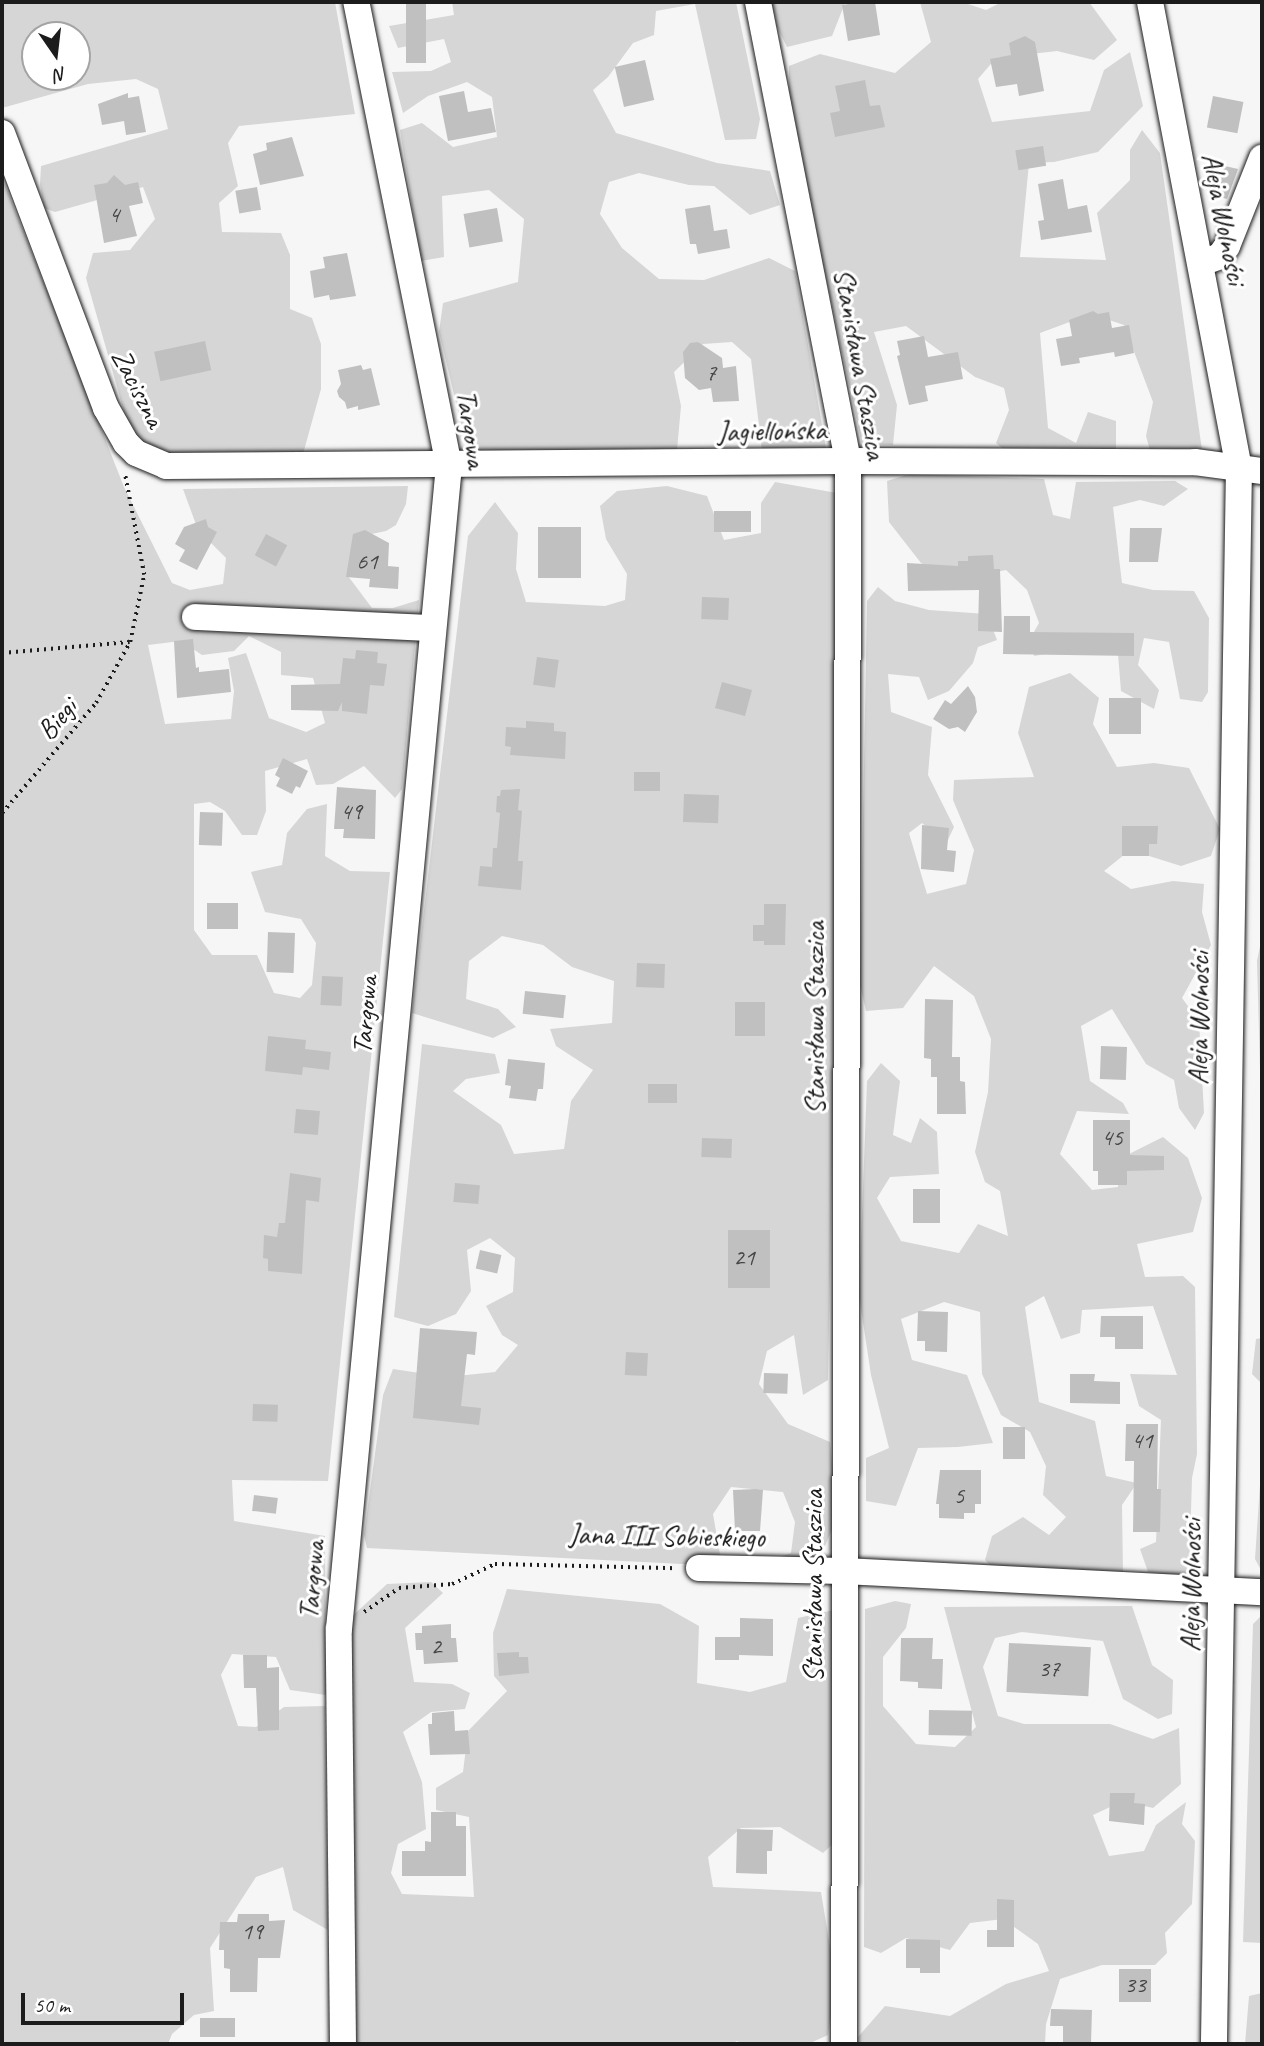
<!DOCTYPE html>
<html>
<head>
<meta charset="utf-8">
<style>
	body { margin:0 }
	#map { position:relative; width:1264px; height:2046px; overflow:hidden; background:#f6f6f6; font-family:Caveat,sans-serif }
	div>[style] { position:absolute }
	.green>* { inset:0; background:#d6d6d6 }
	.building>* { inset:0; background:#c0c0c0; transform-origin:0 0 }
	.path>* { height:3.5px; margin-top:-1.75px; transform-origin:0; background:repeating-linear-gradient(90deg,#1c1c1c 0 2px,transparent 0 7px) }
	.roads { filter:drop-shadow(0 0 2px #1c1c1c) drop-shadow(0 0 2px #1c1c1c) }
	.minor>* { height:26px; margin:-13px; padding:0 13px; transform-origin:13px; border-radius:13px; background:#fff }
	span { translate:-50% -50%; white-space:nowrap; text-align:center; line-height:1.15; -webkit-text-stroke:6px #fff; paint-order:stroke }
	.number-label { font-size:24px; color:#454545 }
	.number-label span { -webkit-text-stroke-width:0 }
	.street-label { font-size:28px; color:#1c1c1c }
	.frame { position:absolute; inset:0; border:4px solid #1c1c1c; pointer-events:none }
	.north { position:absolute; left:21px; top:21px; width:70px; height:70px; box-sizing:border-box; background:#fff; border:2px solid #a4a4a4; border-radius:50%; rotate:166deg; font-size:19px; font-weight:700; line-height:28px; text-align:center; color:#1c1c1c }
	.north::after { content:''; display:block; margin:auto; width:24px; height:32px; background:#1c1c1c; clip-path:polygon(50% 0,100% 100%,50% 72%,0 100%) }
	.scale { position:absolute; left:21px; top:1993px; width:163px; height:32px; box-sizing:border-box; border:4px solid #1c1c1c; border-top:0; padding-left:9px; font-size:21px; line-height:24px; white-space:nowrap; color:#1c1c1c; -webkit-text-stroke:5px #fff; paint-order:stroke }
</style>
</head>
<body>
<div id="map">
	<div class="green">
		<div style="clip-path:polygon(evenodd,2px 2px,335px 2px,355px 114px,239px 126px,228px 143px,238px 186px,219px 203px,222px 232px,281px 233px,290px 255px,290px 309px,312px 318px,321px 344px,321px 389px,303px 454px,145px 456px,129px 429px,86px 278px,93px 253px,130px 250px,155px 219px,143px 187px,55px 212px,44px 208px,40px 184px,41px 166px,168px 129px,158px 89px,136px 79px,88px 84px,2px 108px,2px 2px,35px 35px,77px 35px,77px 77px,35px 77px,35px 35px)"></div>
		<div style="clip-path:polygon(452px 2px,736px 2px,760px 119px,756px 139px,725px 140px,695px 4px,656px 11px,654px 35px,633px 43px,608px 77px,593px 90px,616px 133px,717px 163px,770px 171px,780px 205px,750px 215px,714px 186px,689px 185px,639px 173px,609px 182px,600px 214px,622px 248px,659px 279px,704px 280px,769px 258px,795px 271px,826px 448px,762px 451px,751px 359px,732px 342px,703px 344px,674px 372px,681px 406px,677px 450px,468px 453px,439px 332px,443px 303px,518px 282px,524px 219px,489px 190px,442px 196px,444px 257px,421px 261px,400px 130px,422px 123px,453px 147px,497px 137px,492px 97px,467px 82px,428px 96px,403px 113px,392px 72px,431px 71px,451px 62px,444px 39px,398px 48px,389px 26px,454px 15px)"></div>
		<div style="clip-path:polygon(771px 2px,849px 2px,845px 3px,832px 36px,787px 47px,776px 25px)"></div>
		<div style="clip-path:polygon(920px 2px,962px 2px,986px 10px,1002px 2px,1089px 2px,1117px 40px,1094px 60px,1057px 51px,996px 58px,978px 79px,992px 122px,1090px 111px,1104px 70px,1130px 52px,1143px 106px,1098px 152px,1054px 162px,1029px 163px,1020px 257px,1106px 260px,1097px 213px,1130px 180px,1130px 150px,1142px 130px,1160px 153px,1202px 450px,1151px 454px,1146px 436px,1153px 402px,1124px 325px,1091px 314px,1040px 333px,1048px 428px,1076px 443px,1088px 412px,1116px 421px,1116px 452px,1008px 453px,996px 443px,1009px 410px,1004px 388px,975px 377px,906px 326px,874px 332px,897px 405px,893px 445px,862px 444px,789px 108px,789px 66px,820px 54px,895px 73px,931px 42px)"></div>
		<div style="clip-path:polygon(evenodd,2px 177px,124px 487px,172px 583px,190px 590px,223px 584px,226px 558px,198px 530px,183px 489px,408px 486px,406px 504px,396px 525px,386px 531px,362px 536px,348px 576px,372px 608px,393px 608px,419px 600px,402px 789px,395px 798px,364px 766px,333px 784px,316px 785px,307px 759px,265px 771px,266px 811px,257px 835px,242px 835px,225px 811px,210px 802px,194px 804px,194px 930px,212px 955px,257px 955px,274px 993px,300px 998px,312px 985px,316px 943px,301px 919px,265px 912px,251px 872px,282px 865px,287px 833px,307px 809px,327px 804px,325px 856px,350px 871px,390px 872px,328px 1481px,232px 1480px,234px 1521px,325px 1536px,326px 1695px,290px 1690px,276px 1657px,232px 1654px,221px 1675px,238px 1726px,256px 1727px,284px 1707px,325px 1706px,328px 1930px,293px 1910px,283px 1867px,256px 1877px,210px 1948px,214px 2011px,194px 2015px,172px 2034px,168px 2044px,2px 2044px,2px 177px,249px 636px,281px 652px,281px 675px,313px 678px,325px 723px,306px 732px,269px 718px,246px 653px,228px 658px,234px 691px,231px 719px,165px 724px,148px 645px,181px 641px,202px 655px,234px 651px,249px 636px)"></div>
		<div style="clip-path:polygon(910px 474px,1044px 479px,1053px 515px,1070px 519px,1076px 482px,1175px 481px,1188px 489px,1164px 506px,1140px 500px,1113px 507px,1122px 583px,1153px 590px,1194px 591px,1209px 618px,1208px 692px,1202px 702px,1180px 699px,1169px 642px,1144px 638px,1138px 665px,1159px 690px,1154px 709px,1121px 691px,1117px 642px,1034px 656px,1030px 639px,1039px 623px,1027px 590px,1006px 570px,947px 582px,939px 572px,921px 563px,889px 522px,887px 481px)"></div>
		<div style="clip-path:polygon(775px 482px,837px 493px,835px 1006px,828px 1380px,803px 1395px,794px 1335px,767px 1351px,759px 1384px,788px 1424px,830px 1442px,837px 1517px,816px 1568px,761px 1563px,791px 1553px,795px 1522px,783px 1492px,731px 1487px,713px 1514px,722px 1566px,367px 1548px,364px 1535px,383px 1395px,393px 1369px,447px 1377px,495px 1372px,518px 1345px,502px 1335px,486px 1306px,513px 1292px,515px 1258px,490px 1238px,467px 1250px,471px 1291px,456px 1314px,428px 1326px,394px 1317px,422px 1044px,495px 1054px,500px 1073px,466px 1079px,453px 1091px,501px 1125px,514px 1154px,564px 1149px,571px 1101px,593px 1070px,556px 1046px,550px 1029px,612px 1023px,614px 981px,572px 967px,543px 945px,502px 936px,469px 961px,466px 999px,498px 1009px,516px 1027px,493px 1038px,412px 1013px,468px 536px,495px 502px,518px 533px,516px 569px,526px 602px,605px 606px,625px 600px,627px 574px,606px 539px,600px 506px,617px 491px,667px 486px,707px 496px,724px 540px,761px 533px,761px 503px)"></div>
		<div style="clip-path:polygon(878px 587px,895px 601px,929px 610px,987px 614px,997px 640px,978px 647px,973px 663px,949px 691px,928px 700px,919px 677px,888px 674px,891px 712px,932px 727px,928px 775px,954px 827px,946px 844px,922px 823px,909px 833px,927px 894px,966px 884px,974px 850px,953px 800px,954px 780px,1034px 777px,1018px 733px,1029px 687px,1070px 673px,1099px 698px,1093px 724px,1117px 767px,1154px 763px,1189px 768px,1220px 829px,1211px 856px,1181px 866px,1130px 850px,1104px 871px,1131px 889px,1173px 881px,1204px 884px,1202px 912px,1211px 945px,1182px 998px,1199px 1021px,1204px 1113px,1195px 1130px,1179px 1108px,1174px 1080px,1146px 1064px,1112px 1009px,1081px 1026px,1090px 1081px,1123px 1103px,1129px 1114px,1077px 1111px,1060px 1154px,1092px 1190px,1118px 1187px,1119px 1159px,1163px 1137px,1188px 1158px,1202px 1198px,1193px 1232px,1137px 1244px,1145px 1277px,1183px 1276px,1195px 1287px,1197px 1454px,1192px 1478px,1189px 1579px,1148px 1572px,1140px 1549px,1156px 1542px,1161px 1420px,1139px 1406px,1130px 1374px,1177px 1375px,1153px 1306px,1082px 1310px,1080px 1333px,1061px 1339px,1044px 1296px,1025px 1307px,1039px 1402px,1095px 1421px,1106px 1476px,1137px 1483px,1122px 1505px,1123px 1574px,1000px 1575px,985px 1560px,992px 1536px,1023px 1517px,1049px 1535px,1066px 1517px,1043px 1495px,1046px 1466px,1030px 1432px,1001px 1415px,982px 1374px,980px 1312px,944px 1302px,901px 1319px,912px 1360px,967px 1375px,993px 1443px,958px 1447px,918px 1448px,896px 1506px,866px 1501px,866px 1458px,889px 1448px,871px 1375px,859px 1296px,867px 1081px,881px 1063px,900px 1081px,893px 1135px,911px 1143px,920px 1118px,937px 1132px,939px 1174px,890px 1177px,877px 1198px,901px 1241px,959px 1253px,978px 1224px,1008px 1236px,1000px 1191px,985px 1182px,975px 1152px,988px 1092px,991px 1039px,974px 996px,934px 966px,903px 1008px,866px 1011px,860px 985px,867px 601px)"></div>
		<div style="clip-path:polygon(1262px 937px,1262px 1141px,1257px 961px)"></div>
		<div style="clip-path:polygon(1262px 1338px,1262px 1384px,1252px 1374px,1256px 1339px)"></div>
		<div style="clip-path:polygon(1262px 1455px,1262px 1572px,1255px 1559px)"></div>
		<div style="clip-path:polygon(431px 1582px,443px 1593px,405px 1628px,414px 1682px,452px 1684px,470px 1693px,465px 1709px,431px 1712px,403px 1732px,422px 1782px,426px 1829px,398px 1844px,391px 1873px,402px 1894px,474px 1897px,469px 1817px,436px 1810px,436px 1788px,463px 1772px,468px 1731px,507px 1691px,494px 1676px,493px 1633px,507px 1589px,660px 1604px,699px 1626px,697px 1683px,750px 1692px,786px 1682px,798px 1618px,834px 1610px,837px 1840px,823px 1853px,780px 1827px,741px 1828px,708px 1857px,713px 1887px,821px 1892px,836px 1983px,828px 2035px,808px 2044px,747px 2044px,736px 2041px,735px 2044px,356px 2044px,348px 1620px,387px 1584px)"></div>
		<div style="clip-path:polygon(895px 1601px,911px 1604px,906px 1628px,883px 1657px,883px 1706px,916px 1744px,955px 1747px,976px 1727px,944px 1607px,1132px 1606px,1152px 1665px,1173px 1680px,1172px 1714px,1158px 1719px,1123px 1699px,1103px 1641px,1022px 1632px,995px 1638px,983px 1667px,998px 1716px,1024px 1724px,1110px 1724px,1153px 1739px,1179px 1728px,1181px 1784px,1153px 1808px,1123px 1801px,1093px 1815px,1109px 1856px,1144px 1851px,1156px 1825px,1186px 1802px,1182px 1824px,1195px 1841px,1192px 1904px,1165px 1933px,1167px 1953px,1155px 1965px,1102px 1965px,1060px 1979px,1046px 2024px,1045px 2044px,857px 2044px,858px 2037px,885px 2006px,950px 2016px,1006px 1984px,1049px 1971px,1038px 1944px,1003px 1919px,970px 1923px,950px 1950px,906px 1938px,881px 1953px,864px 1947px,865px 1609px)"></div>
		<div style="clip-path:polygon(1262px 1615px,1262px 1943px,1243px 1942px,1253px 1624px)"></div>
		<div style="clip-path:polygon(1262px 1993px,1262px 2044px,1245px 2044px,1249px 1996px)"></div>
	</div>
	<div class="building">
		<div style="left:406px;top:2px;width:20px;height:61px"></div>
		<div style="clip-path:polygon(860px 2px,875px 2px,880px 35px,848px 41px,842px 5px)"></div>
		<div style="clip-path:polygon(1025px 36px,1035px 42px,1044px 91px,1019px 96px,1017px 84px,996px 87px,990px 59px,1011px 55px,1009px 43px)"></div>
		<div style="left:645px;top:60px;width:41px;height:31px;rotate:77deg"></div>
		<div style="clip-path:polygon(865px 80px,870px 106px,880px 105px,885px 127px,835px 137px,830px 113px,840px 111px,835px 86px)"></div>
		<div style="clip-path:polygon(464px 91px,468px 112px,491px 108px,496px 132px,448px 141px,439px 96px)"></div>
		<div style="clip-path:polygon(128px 93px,128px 98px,139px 96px,146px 132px,126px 135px,124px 121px,102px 125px,98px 104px)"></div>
		<div style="left:1213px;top:96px;width:31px;height:32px;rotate:11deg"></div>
		<div style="clip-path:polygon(292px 137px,304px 176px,260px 185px,253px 154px,267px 150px,266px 143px)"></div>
		<div style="left:1043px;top:146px;width:20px;height:28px;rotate:81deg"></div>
		<div style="clip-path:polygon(1216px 164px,1238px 169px,1227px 199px,1213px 195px,1210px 181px)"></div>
		<div style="clip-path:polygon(114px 175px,125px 185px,138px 182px,143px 203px,129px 206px,137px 236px,104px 243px,94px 185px,107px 183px)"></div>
		<div style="clip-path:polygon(1063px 179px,1068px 209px,1087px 205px,1092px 232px,1041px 240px,1038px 221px,1044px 220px,1038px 184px)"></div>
		<div style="left:257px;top:187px;width:23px;height:22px;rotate:80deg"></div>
		<div style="clip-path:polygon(710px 205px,714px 231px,727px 229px,730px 248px,698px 254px,696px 244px,690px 244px,685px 209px)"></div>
		<div style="left:497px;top:208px;width:34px;height:34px;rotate:80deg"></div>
		<div style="clip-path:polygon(347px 253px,356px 296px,330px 300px,329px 295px,314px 298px,310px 271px,325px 268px,323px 257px)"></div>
		<div style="clip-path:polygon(1093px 311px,1098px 314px,1109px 312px,1112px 328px,1129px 325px,1134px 353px,1115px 357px,1114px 352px,1079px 358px,1080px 363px,1061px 366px,1056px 339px,1072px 336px,1069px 320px)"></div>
		<div style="clip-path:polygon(924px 336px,928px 357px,958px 352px,963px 379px,925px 386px,928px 401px,909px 405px,897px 356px,900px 355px,897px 341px)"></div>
		<div style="left:205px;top:341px;width:30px;height:52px;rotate:78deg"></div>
		<div style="clip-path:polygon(698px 342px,722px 358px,723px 368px,736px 366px,739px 401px,713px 402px,711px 388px,699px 390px,685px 378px,683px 352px,690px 343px)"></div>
		<div style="clip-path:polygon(361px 365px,363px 370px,371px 368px,380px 405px,358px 410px,358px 406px,347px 409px,345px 402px,339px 397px,337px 391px,341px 384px,338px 370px)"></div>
		<div style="left:714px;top:511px;width:37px;height:21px"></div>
		<div style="clip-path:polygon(206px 519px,208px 527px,217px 532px,197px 570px,179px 561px,185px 550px,175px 544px,184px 527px)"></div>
		<div style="left:538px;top:527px;width:43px;height:51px"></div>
		<div style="clip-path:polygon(1130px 528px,1162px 528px,1158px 562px,1129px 562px)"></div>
		<div style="clip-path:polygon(365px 530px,389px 543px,388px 566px,399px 567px,398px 589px,369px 587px,370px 579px,346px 577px,353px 534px)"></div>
		<div style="left:266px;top:534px;width:24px;height:24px;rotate:28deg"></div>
		<div style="clip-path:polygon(993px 555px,994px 569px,1000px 569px,1002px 632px,978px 631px,979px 590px,908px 591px,907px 563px,958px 566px,958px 561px,968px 561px,968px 556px)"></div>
		<div style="left:702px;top:597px;width:27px;height:22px;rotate:2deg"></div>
		<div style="clip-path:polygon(1004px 616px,1030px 616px,1030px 632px,1134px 633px,1134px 656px,1003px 654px)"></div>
		<div style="clip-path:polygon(193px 639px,196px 668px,199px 667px,199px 672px,229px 669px,231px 692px,177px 698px,174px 641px)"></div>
		<div style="clip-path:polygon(356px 650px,378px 652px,377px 663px,387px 664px,384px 686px,370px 685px,367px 714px,342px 711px,342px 702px,338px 711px,291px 710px,291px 685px,340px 684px,343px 658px,355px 659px)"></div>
		<div style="left:537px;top:657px;width:22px;height:28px;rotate:8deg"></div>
		<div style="left:722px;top:682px;width:31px;height:27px;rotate:15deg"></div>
		<div style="clip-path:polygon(968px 686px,975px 697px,977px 712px,965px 732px,958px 727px,949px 729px,933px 719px,945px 700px,951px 704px)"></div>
		<div style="left:1109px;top:698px;width:32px;height:36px"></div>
		<div style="clip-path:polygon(526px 721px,554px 723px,554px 731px,566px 732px,565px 759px,510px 755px,511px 747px,505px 746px,506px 727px,526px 728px)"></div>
		<div style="clip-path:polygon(283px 758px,308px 771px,300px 788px,296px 786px,292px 794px,276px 786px,280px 778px,275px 775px)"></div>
		<div style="left:634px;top:772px;width:26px;height:19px"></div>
		<div style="clip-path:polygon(337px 787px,376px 790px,375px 839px,343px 838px,344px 829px,334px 829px)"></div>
		<div style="clip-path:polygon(520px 789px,518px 810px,522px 811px,518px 861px,523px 861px,521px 890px,478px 886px,480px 866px,492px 867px,493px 848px,497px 848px,500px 813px,496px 812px,497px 796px,500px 796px,501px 790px)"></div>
		<div style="left:684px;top:794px;width:35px;height:28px;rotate:2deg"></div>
		<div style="left:200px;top:812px;width:23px;height:33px;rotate:2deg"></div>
		<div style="clip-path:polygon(922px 825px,949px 828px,947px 850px,956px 851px,954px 872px,921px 869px)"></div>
		<div style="clip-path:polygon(1122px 826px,1158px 826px,1157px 844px,1149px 844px,1149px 856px,1122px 856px)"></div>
		<div style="left:207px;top:903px;width:31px;height:26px"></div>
		<div style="clip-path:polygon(764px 904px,786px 904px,785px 945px,764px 945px,764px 941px,753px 941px,753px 925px,764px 925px)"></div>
		<div style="left:268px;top:932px;width:27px;height:40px;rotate:2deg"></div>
		<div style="left:637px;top:963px;width:28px;height:24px;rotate:2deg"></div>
		<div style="left:322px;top:976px;width:21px;height:29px;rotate:3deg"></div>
		<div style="left:525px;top:991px;width:41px;height:23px;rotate:6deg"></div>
		<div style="clip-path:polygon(925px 999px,953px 1000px,952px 1057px,960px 1057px,960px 1081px,965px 1082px,966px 1114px,937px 1114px,937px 1077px,931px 1077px,931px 1059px,924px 1058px)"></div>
		<div style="left:735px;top:1002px;width:30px;height:34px"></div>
		<div style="clip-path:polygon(268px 1036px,306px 1040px,305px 1049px,331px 1052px,329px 1070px,303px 1067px,302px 1075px,265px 1071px)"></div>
		<div style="left:1101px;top:1046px;width:26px;height:33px;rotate:2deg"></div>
		<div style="clip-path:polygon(508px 1059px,545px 1063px,543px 1089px,538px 1089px,536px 1101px,509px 1098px,511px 1086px,505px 1085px)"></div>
		<div style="left:648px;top:1084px;width:29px;height:19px"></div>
		<div style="left:296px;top:1109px;width:24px;height:24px;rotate:5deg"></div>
		<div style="clip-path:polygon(1093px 1120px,1130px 1120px,1130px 1155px,1164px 1156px,1164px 1170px,1127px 1171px,1127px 1185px,1098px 1185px,1098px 1171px,1093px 1171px)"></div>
		<div style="left:702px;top:1138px;width:30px;height:19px;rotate:2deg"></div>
		<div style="clip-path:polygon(290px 1173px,321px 1178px,319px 1202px,306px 1200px,302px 1274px,268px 1271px,268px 1259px,263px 1258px,264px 1235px,277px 1237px,279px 1223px,285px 1223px)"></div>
		<div style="left:455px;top:1183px;width:25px;height:19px;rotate:5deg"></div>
		<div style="left:913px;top:1189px;width:27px;height:34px"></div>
		<div style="left:728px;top:1230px;width:42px;height:58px"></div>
		<div style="left:480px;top:1250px;width:22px;height:19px;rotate:13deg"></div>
		<div style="clip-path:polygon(918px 1311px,948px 1312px,947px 1352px,925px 1351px,925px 1341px,917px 1341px)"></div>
		<div style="clip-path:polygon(1101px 1316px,1143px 1316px,1143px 1349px,1115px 1349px,1115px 1337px,1100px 1337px)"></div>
		<div style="clip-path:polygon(420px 1328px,477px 1332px,475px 1355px,467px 1354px,461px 1406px,481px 1408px,479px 1425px,413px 1418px)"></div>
		<div style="left:626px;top:1352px;width:22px;height:23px;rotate:3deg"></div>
		<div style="left:764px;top:1373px;width:24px;height:20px;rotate:2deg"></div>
		<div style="clip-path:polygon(1070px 1374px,1095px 1374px,1094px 1381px,1120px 1382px,1120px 1404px,1070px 1403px)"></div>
		<div style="left:253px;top:1404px;width:25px;height:17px;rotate:2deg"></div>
		<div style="clip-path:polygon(1126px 1424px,1158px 1424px,1157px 1489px,1161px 1489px,1160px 1532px,1133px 1532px,1134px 1461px,1125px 1461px)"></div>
		<div style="left:1003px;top:1427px;width:22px;height:32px"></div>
		<div style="clip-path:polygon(940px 1470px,981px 1470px,981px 1504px,975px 1504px,975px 1513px,964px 1513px,964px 1519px,939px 1518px,939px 1504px,936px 1504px)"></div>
		<div style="clip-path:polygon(756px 1489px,763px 1490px,760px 1531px,735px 1531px,733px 1490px)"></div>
		<div style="left:254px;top:1495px;width:24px;height:16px;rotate:7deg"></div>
		<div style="clip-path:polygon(740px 1618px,773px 1619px,773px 1656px,739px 1655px,739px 1660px,715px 1660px,715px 1637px,740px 1637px)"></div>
		<div style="clip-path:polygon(451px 1624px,451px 1638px,456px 1638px,458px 1662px,424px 1664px,423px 1650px,416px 1650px,415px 1633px,422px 1633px,422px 1626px)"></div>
		<div style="clip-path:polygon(901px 1638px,933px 1638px,932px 1659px,943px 1659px,942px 1689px,918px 1688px,918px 1682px,900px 1681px)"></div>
		<div style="left:1009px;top:1643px;width:82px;height:49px;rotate:3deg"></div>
		<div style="clip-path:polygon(519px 1652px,519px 1657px,528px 1657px,529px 1673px,499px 1676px,497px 1653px)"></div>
		<div style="clip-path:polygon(243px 1655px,267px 1655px,267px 1668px,279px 1667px,279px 1730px,258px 1731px,256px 1688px,244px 1688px)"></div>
		<div style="left:929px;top:1710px;width:43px;height:25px;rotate:1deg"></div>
		<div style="clip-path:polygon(454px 1711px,455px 1731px,468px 1730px,470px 1754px,430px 1755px,428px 1724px,432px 1724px,432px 1713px)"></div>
		<div style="clip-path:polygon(1110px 1793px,1135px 1793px,1134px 1803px,1145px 1804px,1144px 1825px,1109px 1821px)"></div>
		<div style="clip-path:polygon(431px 1812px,456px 1812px,456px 1826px,466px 1826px,466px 1876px,402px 1876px,402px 1851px,425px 1851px,425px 1841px,431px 1842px)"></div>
		<div style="clip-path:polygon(737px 1829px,773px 1830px,772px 1851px,767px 1851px,767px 1874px,736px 1873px)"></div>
		<div style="clip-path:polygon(997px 1899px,1014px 1900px,1014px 1947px,987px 1947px,987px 1930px,997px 1930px)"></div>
		<div style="clip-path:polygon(238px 1914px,269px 1914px,269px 1921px,285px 1920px,280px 1958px,258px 1958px,257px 1992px,230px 1992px,230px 1969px,224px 1968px,224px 1950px,219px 1950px,220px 1922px,237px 1922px)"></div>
		<div style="clip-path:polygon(906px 1939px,940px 1940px,940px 1973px,920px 1973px,920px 1968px,906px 1968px)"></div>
		<div style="left:1119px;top:1969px;width:32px;height:33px"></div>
		<div style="clip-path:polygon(1051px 2009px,1092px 2010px,1091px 2044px,1063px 2044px,1063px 2026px,1050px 2026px)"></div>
		<div style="left:200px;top:2018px;width:35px;height:19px"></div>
	</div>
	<div class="path">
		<div style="left:2px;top:653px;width:128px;rotate:-4.9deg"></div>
		<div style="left:130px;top:642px;width:68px;rotate:-78.2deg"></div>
		<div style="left:144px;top:575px;width:102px;rotate:-100.8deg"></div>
		<div style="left:2px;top:813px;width:145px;rotate:-49.5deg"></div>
		<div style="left:96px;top:703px;width:70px;rotate:-60.9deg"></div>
		<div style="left:364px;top:1612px;width:42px;rotate:-34.4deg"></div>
		<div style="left:399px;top:1588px;width:53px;rotate:-4.3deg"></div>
		<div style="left:452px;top:1584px;width:47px;rotate:-24.9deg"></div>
		<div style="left:495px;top:1564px;width:182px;rotate:1.3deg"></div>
	</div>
	<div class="roads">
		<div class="minor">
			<div style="left:758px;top:2px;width:468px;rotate:78.9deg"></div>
			<div style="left:848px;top:461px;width:1583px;rotate:90.14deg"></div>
			<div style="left:1150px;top:2px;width:473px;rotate:79.2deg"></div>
			<div style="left:1239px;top:467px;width:1577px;rotate:90.91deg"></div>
			<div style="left:2px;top:133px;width:294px;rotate:69.3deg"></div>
			<div style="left:106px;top:408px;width:40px;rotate:60.3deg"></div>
			<div style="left:126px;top:443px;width:14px;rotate:45deg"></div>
			<div style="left:136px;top:453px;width:33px;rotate:23deg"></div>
			<div style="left:166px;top:466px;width:682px;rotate:-0.42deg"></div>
			<div style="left:848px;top:461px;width:347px;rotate:0.2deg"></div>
			<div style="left:1195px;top:462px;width:68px;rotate:7.7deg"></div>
			<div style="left:1201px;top:263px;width:20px;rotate:-20deg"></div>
			<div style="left:1220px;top:256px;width:12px;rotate:-55deg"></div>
			<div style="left:1227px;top:246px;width:95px;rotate:-68.3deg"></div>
			<div style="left:195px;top:617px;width:237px;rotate:2.7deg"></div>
			<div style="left:699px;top:1568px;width:145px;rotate:1.2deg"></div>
			<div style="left:844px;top:1571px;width:419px;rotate:2.9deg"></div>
			<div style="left:343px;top:2044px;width:415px;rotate:-90.6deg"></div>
			<div style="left:339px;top:1629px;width:1168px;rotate:-84.6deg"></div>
			<div style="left:449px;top:466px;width:473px;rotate:-101.3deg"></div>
		</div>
	</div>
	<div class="number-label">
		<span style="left:114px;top:215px">4</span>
		<span style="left:711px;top:373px">7</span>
		<span style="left:367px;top:562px">61</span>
		<span style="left:351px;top:812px">49</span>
		<span style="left:1112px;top:1138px">45</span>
		<span style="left:744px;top:1258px">21</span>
		<span style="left:1142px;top:1441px">41</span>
		<span style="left:959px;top:1496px">5</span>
		<span style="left:436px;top:1647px">2</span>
		<span style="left:1049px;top:1669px">37</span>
		<span style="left:252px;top:1932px">19</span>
		<span style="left:1135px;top:1985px">33</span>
	</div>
	<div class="street-label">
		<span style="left:1224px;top:219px;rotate:79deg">Aleja Wolności</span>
		<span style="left:860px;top:364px;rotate:80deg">Stanisława Staszica</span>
		<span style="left:138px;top:388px;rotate:63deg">Zaciszna</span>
		<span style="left:471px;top:429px;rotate:82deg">Targowa</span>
		<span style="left:772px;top:431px;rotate:-1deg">Jagiellońska</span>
		<span style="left:57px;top:719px;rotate:-49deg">Biegi</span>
		<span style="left:365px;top:1015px;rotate:-85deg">Targowa</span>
		<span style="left:815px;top:1018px;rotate:-90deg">Stanisława Staszica</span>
		<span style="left:1199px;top:1018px;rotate:-89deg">Aleja Wolności</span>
		<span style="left:667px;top:1536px;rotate:1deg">Jana III Sobieskiego</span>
		<span style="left:312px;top:1580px;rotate:-85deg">Targowa</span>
		<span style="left:1191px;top:1585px;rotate:-89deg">Aleja Wolności</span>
		<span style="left:813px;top:1586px;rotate:-90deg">Stanisława Staszica</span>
	</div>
	<div class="frame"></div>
	<div class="north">N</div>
	<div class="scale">50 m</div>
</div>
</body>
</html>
